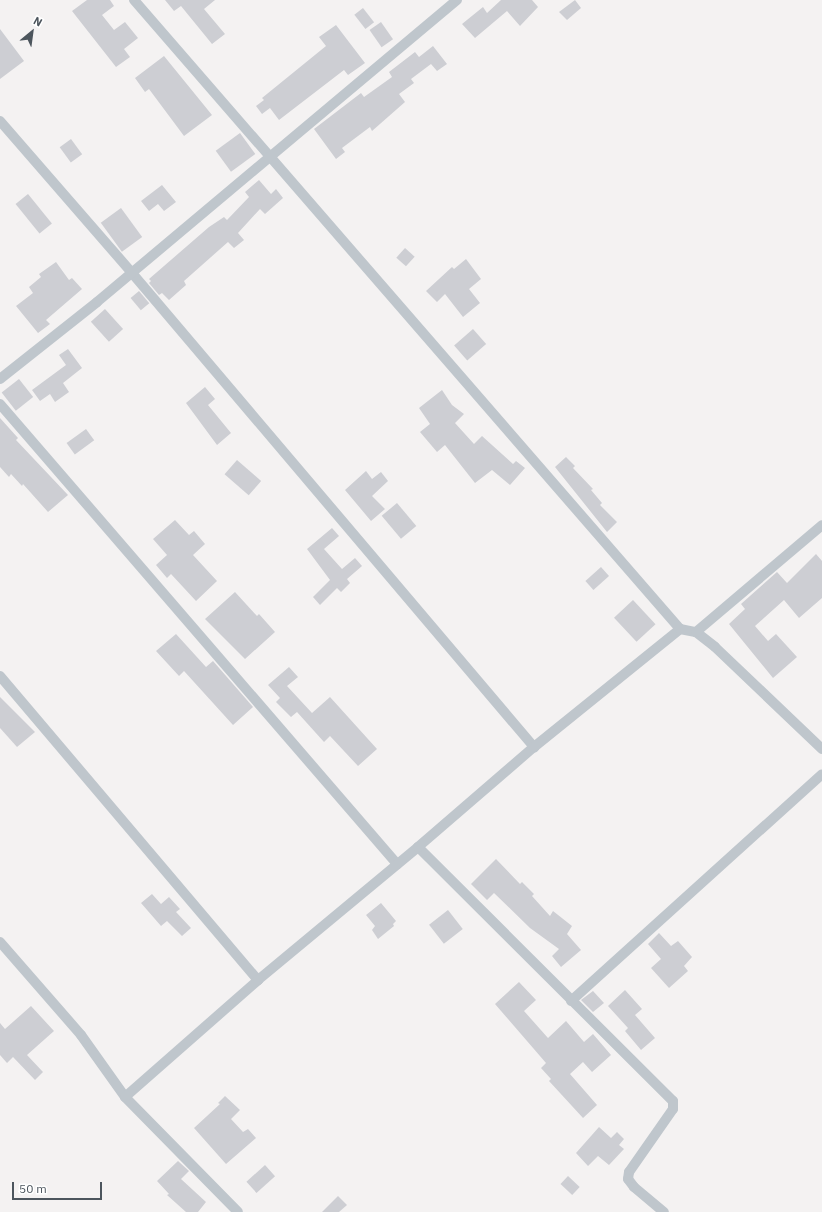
<!DOCTYPE html>
<html>
<head>
<meta charset="utf-8">
<style>
	body { margin:0 }
	#map { position:relative; width:822px; height:1212px; overflow:hidden; background:#f4f2f2; font-family:"IBM Plex Sans",sans-serif }
	div>[style] { position:absolute }
	.building>* { inset:0; background:#cdced3; transform-origin:0 0 }
	.minor>* { height:10px; margin:-5px; padding:0 5px; transform-origin:5px; border-radius:5px; background:#bfc6cc }
	span { translate:-50% -50%; white-space:nowrap; text-align:center; line-height:1.15; -webkit-text-stroke:3px #fff; paint-order:stroke }
	.north { position:absolute; left:12px; top:12px; width:40px; height:40px; -webkit-text-stroke:3px #fff; paint-order:stroke; rotate:29deg; font-size:11px; font-weight:700; line-height:16px; text-align:center; color:#4c555d }
	.north::after { content:''; display:block; margin:auto; width:14px; height:18px; background:#4c555d; clip-path:polygon(50% 0,100% 100%,50% 72%,0 100%) }
	.scale { position:absolute; left:12px; top:1182px; width:90px; height:18px; box-sizing:border-box; border:2px solid #4c555d; border-top:0; padding-left:5px; font-size:12px; line-height:14px; white-space:nowrap; color:#4c555d; -webkit-text-stroke:3px #fff; paint-order:stroke }
</style>
</head>
<body>
<div id="map">
	<div class="building">
		<div style="clip-path:polygon(87px 0,110px 0,114px 6px,102px 15px,114px 30px,125px 22px,138px 38px,124px 49px,130px 57px,116px 67px,72px 11px)"></div>
		<div style="clip-path:polygon(165px 0,215px 0,204px 9px,225px 34px,212px 44px,181px 6px,174px 11px)"></div>
		<div style="clip-path:polygon(501px 0,532px 0,538px 7px,520px 26px,507px 11px,475px 38px,462px 24px,483px 7px,487px 13px)"></div>
		<div style="clip-path:polygon(575px 0,581px 8px,567px 20px,559px 12px)"></div>
		<div style="left:363px;top:8px;width:18px;height:11px;rotate:52deg"></div>
		<div style="left:381px;top:22px;width:21px;height:14px;rotate:55deg"></div>
		<div style="clip-path:polygon(336px 25px,365px 63px,348px 75px,344px 70px,279px 120px,270px 108px,262px 114px,256px 106px,264px 100px,262px 98px,326px 46px,319px 37px)"></div>
		<div style="clip-path:polygon(0 29px,24px 61px,0 79px)"></div>
		<div style="clip-path:polygon(433px 46px,447px 64px,437px 71px,431px 64px,411px 79px,414px 83px,399px 94px,405px 102px,372px 131px,370px 127px,342px 148px,345px 152px,336px 159px,314px 129px,361px 93px,364px 97px,392px 77px,389px 72px,415px 52px,419px 57px)"></div>
		<div style="clip-path:polygon(164px 56px,212px 115px,184px 136px,149px 89px,145px 92px,135px 78px)"></div>
		<div style="left:240px;top:133px;width:26px;height:30px;rotate:54deg"></div>
		<div style="left:71px;top:139px;width:19px;height:14px;rotate:54deg"></div>
		<div style="clip-path:polygon(259px 180px,271px 194px,276px 189px,283px 198px,265px 214px,260px 209px,238px 233px,244px 240px,234px 248px,228px 242px,184px 281px,186px 285px,169px 300px,162px 293px,159px 295px,149px 283px,151px 281px,149px 279px,209px 227px,224px 217px,227px 220px,249px 197px,245px 192px)"></div>
		<div style="clip-path:polygon(162px 185px,176px 202px,164px 211px,158px 204px,149px 211px,141px 201px)"></div>
		<div style="left:28px;top:194px;width:38px;height:16px;rotate:51deg"></div>
		<div style="left:121px;top:208px;width:36px;height:25px;rotate:54deg"></div>
		<div style="left:405px;top:248px;width:13px;height:13px;rotate:42deg"></div>
		<div style="clip-path:polygon(466px 259px,481px 279px,469px 289px,480px 303px,463px 317px,445px 294px,437px 302px,426px 291px,452px 267px,454px 269px)"></div>
		<div style="clip-path:polygon(56px 262px,69px 280px,72px 278px,82px 289px,46px 320px,50px 324px,38px 333px,16px 306px,33px 293px,29px 287px,41px 277px,39px 274px)"></div>
		<div style="left:139px;top:291px;width:16px;height:11px;rotate:50deg"></div>
		<div style="left:105px;top:309px;width:27px;height:19px;rotate:48deg"></div>
		<div style="left:473px;top:329px;width:20px;height:25px;rotate:49deg"></div>
		<div style="clip-path:polygon(68px 349px,82px 368px,63px 383px,69px 392px,55px 402px,50px 394px,40px 401px,32px 390px,66px 365px,59px 355px)"></div>
		<div style="left:19px;top:379px;width:23px;height:22px;rotate:52deg"></div>
		<div style="clip-path:polygon(205px 387px,215px 399px,208px 405px,231px 433px,217px 445px,186px 403px)"></div>
		<div style="clip-path:polygon(442px 390px,452px 405px,464px 414px,455px 423px,474px 444px,482px 436px,513px 464px,516px 461px,525px 468px,510px 485px,492px 470px,475px 483px,445px 445px,437px 452px,420px 432px,430px 424px,419px 408px)"></div>
		<div style="clip-path:polygon(0 418px,18px 438px,16px 440px,68px 495px,48px 512px,23px 484px,22px 486px,11px 474px,9px 477px,0 467px)"></div>
		<div style="left:86px;top:429px;width:14px;height:24px;rotate:54deg"></div>
		<div style="clip-path:polygon(566px 457px,575px 466px,573px 468px,593px 489px,591px 490px,602px 503px,600px 505px,617px 522px,607px 532px,555px 467px)"></div>
		<div style="left:237px;top:460px;width:32px;height:19px;rotate:41deg"></div>
		<div style="clip-path:polygon(366px 471px,372px 479px,381px 472px,388px 481px,372px 496px,385px 509px,371px 521px,345px 490px)"></div>
		<div style="left:397px;top:503px;width:30px;height:20px;rotate:50deg"></div>
		<div style="clip-path:polygon(175px 520px,189px 535px,194px 531px,205px 544px,193px 555px,217px 581px,196px 601px,171px 574px,167px 578px,156px 565px,167px 555px,153px 539px)"></div>
		<div style="clip-path:polygon(332px 528px,339px 536px,324px 549px,342px 569px,355px 558px,362px 566px,347px 579px,350px 583px,341px 592px,337px 588px,320px 605px,313px 597px,330px 580px,307px 549px)"></div>
		<div style="clip-path:polygon(816px 554px,822px 561px,822px 598px,799px 618px,784px 600px,755px 626px,768px 641px,776px 634px,797px 657px,773px 678px,729px 624px,745px 609px,741px 604px,777px 572px,787px 583px)"></div>
		<div style="left:601px;top:567px;width:12px;height:21px;rotate:48deg"></div>
		<div style="clip-path:polygon(235px 592px,257px 616px,259px 614px,275px 632px,245px 659px,205px 619px)"></div>
		<div style="left:633px;top:600px;width:33px;height:26px;rotate:47deg"></div>
		<div style="clip-path:polygon(176px 634px,206px 667px,213px 661px,253px 707px,233px 725px,184px 671px,179px 676px,156px 651px)"></div>
		<div style="clip-path:polygon(289px 667px,298px 677px,287px 686px,312px 713px,330px 697px,377px 749px,358px 766px,330px 736px,324px 742px,297px 712px,291px 717px,276px 702px,280px 698px,268px 685px)"></div>
		<div style="clip-path:polygon(0 697px,35px 732px,17px 747px,0 728px)"></div>
		<div style="clip-path:polygon(496px 859px,520px 884px,522px 882px,534px 894px,532px 896px,550px 916px,553px 911px,572px 926px,567px 934px,581px 950px,561px 967px,552px 956px,559px 949px,530px 928px,494px 893px,487px 900px,471px 884px)"></div>
		<div style="clip-path:polygon(152px 894px,161px 904px,169px 897px,180px 909px,176px 912px,191px 928px,182px 936px,167px 921px,161px 926px,141px 903px)"></div>
		<div style="clip-path:polygon(381px 903px,396px 921px,393px 924px,394px 926px,378px 939px,372px 930px,375px 926px,366px 915px)"></div>
		<div style="left:448px;top:910px;width:24px;height:24px;rotate:52deg"></div>
		<div style="clip-path:polygon(659px 933px,671px 946px,678px 941px,692px 957px,684px 966px,688px 971px,669px 988px,651px 968px,661px 959px,648px 944px)"></div>
		<div style="clip-path:polygon(519px 982px,536px 1000px,524px 1011px,548px 1038px,566px 1021px,584px 1042px,593px 1034px,611px 1055px,592px 1072px,583px 1062px,570px 1074px,597px 1105px,583px 1118px,549px 1081px,551px 1079px,541px 1068px,546px 1063px,495px 1004px)"></div>
		<div style="clip-path:polygon(625px 990px,642px 1009px,635px 1015px,655px 1038px,641px 1050px,625px 1031px,628px 1028px,608px 1006px)"></div>
		<div style="clip-path:polygon(593px 991px,604px 1003px,593px 1012px,581px 1000px)"></div>
		<div style="clip-path:polygon(31px 1006px,54px 1031px,27px 1055px,43px 1072px,35px 1080px,13px 1057px,7px 1063px,0 1055px,0 1023px,5px 1029px)"></div>
		<div style="clip-path:polygon(225px 1096px,240px 1110px,231px 1119px,243px 1132px,248px 1129px,256px 1138px,226px 1164px,194px 1128px,220px 1104px,218px 1103px)"></div>
		<div style="clip-path:polygon(599px 1127px,611px 1138px,617px 1132px,624px 1139px,619px 1145px,624px 1149px,609px 1165px,598px 1156px,588px 1166px,576px 1153px)"></div>
		<div style="clip-path:polygon(178px 1161px,189px 1171px,181px 1179px,206px 1202px,198px 1212px,186px 1212px,167px 1195px,169px 1194px,157px 1181px)"></div>
		<div style="left:265px;top:1165px;width:15px;height:25px;rotate:48deg"></div>
		<div style="left:568px;top:1176px;width:16px;height:11px;rotate:43deg"></div>
		<div style="clip-path:polygon(338px 1196px,347px 1205px,339px 1212px,322px 1212px)"></div>
	</div>
	<div class="minor">
		<div style="left:134px;top:0;width:833px;rotate:49.04deg"></div>
		<div style="left:0;top:121px;width:201px;rotate:49deg"></div>
		<div style="left:132px;top:273px;width:622px;rotate:49.7deg"></div>
		<div style="left:0;top:379px;width:124px;rotate:-38.4deg"></div>
		<div style="left:97px;top:302px;width:470px;rotate:-40deg"></div>
		<div style="left:0;top:404px;width:608px;rotate:49.2deg"></div>
		<div style="left:696px;top:632px;width:24px;rotate:38deg"></div>
		<div style="left:715px;top:647px;width:148px;rotate:43.6deg"></div>
		<div style="left:0;top:676px;width:399px;rotate:49.7deg"></div>
		<div style="left:418px;top:847px;width:360px;rotate:44.9deg"></div>
		<div style="left:673px;top:1101px;width:8px;rotate:90deg"></div>
		<div style="left:673px;top:1109px;width:77px;rotate:124.9deg"></div>
		<div style="left:629px;top:1172px;width:7px;rotate:98deg"></div>
		<div style="left:628px;top:1179px;width:10px;rotate:53deg"></div>
		<div style="left:634px;top:1187px;width:39px;rotate:40deg"></div>
		<div style="left:0;top:942px;width:123px;rotate:48.9deg"></div>
		<div style="left:81px;top:1035px;width:76px;rotate:54.6deg"></div>
		<div style="left:125px;top:1097px;width:161px;rotate:45.5deg"></div>
		<div style="left:571px;top:1001px;width:338px;rotate:-42.1deg"></div>
		<div style="left:125px;top:1097px;width:177px;rotate:-41.3deg"></div>
		<div style="left:258px;top:980px;width:208px;rotate:-39.7deg"></div>
		<div style="left:418px;top:847px;width:153px;rotate:-40.8deg"></div>
		<div style="left:534px;top:747px;width:188px;rotate:-38.9deg"></div>
		<div style="left:680px;top:629px;width:16px;rotate:11deg"></div>
		<div style="left:696px;top:632px;width:165px;rotate:-40.3deg"></div>
	</div>
	<div class="north">N</div>
	<div class="scale">50 m</div>
</div>
</body>
</html>
